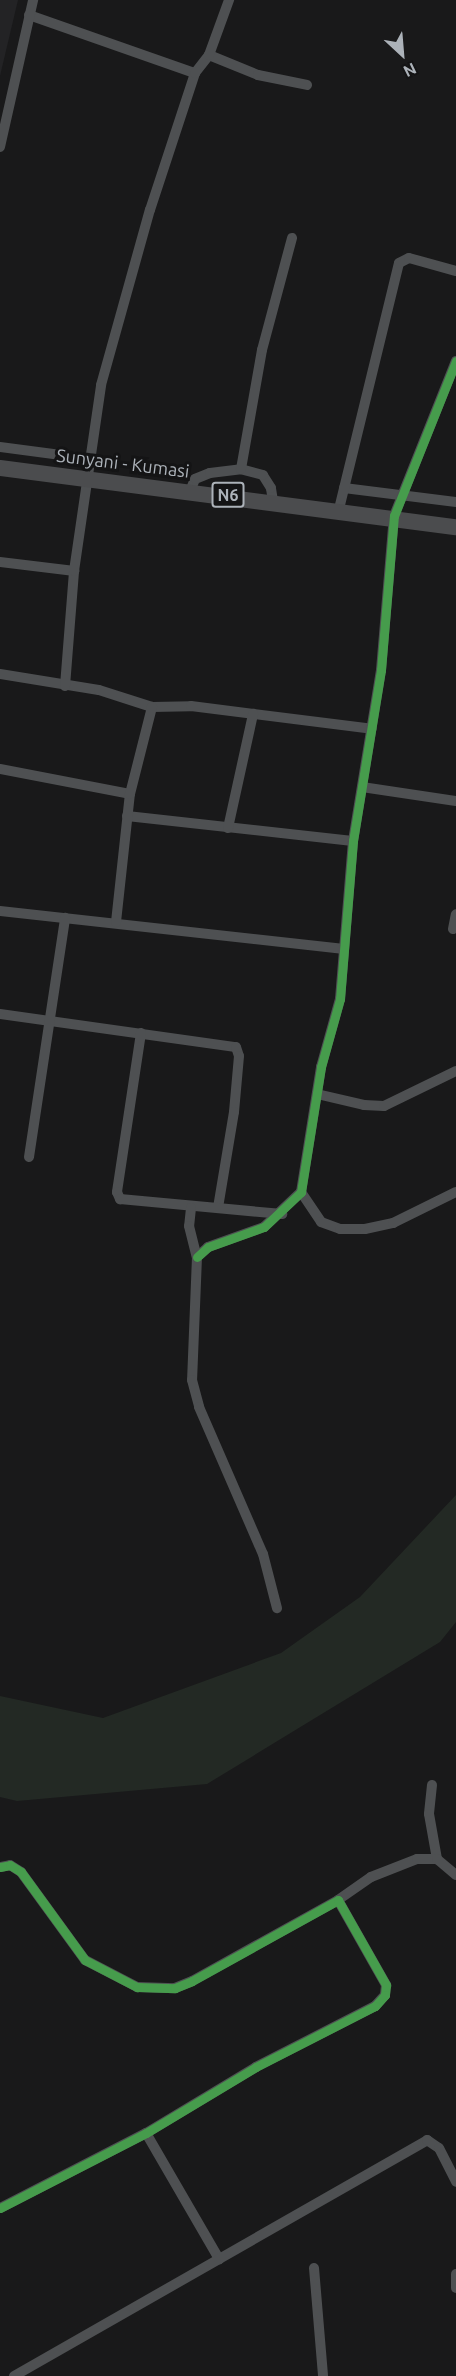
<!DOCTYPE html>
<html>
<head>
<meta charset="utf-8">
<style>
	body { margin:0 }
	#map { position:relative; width:456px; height:2376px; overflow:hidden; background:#19191a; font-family:Ubuntu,sans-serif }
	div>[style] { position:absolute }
	.built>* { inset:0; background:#232325 }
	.green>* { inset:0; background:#232924 }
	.minor>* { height:10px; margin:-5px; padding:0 5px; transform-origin:5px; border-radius:5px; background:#4e5052 }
	.primary>* { height:16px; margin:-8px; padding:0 8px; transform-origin:8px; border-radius:8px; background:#4b4c4e }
	.cycleway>* { height:9px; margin:-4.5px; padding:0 4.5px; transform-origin:4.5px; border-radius:4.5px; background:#469c4c }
	span { translate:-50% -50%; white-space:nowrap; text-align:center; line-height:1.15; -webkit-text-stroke:6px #141415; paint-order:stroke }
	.shield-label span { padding:2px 4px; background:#141415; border:2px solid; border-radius:4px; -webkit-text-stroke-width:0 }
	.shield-label { font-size:16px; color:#acb2b9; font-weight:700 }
	.street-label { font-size:18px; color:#acb2b9 }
	.north { position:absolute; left:372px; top:24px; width:60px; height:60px; -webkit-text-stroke:4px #141415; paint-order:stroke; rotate:154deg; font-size:16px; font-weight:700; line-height:24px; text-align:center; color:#acb2b9 }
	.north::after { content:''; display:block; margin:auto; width:21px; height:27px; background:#acb2b9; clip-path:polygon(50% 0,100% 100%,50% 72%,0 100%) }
</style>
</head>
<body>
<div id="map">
	<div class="built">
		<div style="clip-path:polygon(0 0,18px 0,0 76px)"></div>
	</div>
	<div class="green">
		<div style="clip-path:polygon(456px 1495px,456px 1622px,440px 1642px,207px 1784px,17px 1801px,0 1797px,0 1696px,103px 1718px,281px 1653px,360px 1597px)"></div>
	</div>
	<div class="minor">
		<div style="left:29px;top:15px;width:176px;rotate:19.3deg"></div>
		<div style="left:209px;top:55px;width:53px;rotate:22.2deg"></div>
		<div style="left:258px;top:75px;width:50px;rotate:11.5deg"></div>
		<div style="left:0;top:147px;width:151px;rotate:-77.3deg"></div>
		<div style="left:0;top:447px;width:92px;rotate:7.5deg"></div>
		<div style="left:344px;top:488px;width:113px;rotate:7.1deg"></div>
		<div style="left:190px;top:491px;width:13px;rotate:-67deg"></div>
		<div style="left:195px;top:479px;width:16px;rotate:-22deg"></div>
		<div style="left:210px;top:473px;width:31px;rotate:-7deg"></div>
		<div style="left:273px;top:501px;width:13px;rotate:-99deg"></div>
		<div style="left:271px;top:488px;width:15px;rotate:-122deg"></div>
		<div style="left:263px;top:475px;width:23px;rotate:-165deg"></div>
		<div style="left:241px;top:469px;width:121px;rotate:-80deg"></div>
		<div style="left:262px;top:350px;width:116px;rotate:-75deg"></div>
		<div style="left:339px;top:509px;width:253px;rotate:-76.3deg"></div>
		<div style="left:399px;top:263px;width:11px;rotate:-27deg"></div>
		<div style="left:409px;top:258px;width:49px;rotate:15.5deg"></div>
		<div style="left:0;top:562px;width:75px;rotate:6.9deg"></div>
		<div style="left:0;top:674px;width:100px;rotate:9.2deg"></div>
		<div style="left:99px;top:690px;width:56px;rotate:17.8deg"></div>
		<div style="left:152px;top:707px;width:39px;rotate:-1deg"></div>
		<div style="left:191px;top:706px;width:182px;rotate:7.2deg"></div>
		<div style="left:65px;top:686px;width:115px;rotate:-85.5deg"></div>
		<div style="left:74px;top:571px;width:188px;rotate:-81.7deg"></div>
		<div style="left:101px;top:385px;width:182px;rotate:-74.4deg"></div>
		<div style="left:150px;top:210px;width:144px;rotate:-71.8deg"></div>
		<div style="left:195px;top:73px;width:23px;rotate:-52deg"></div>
		<div style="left:209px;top:55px;width:59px;rotate:-70deg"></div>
		<div style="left:0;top:769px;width:132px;rotate:10.9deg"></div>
		<div style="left:362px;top:787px;width:95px;rotate:8.5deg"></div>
		<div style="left:127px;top:816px;width:227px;rotate:6.3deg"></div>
		<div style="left:228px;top:828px;width:117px;rotate:-77.6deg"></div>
		<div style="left:0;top:911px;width:344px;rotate:6.3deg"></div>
		<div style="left:116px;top:922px;width:129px;rotate:-83.8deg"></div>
		<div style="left:130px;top:794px;width:90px;rotate:-75.8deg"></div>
		<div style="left:453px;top:929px;width:15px;rotate:-79deg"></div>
		<div style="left:0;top:1014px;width:238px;rotate:8deg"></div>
		<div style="left:236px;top:1047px;width:9px;rotate:72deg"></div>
		<div style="left:239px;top:1056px;width:56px;rotate:95.1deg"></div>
		<div style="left:234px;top:1112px;width:97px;rotate:99.5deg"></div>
		<div style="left:141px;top:1033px;width:161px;rotate:98.6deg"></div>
		<div style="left:117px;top:1192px;width:8px;rotate:67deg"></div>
		<div style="left:120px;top:1199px;width:163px;rotate:5.3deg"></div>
		<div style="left:317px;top:1094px;width:48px;rotate:13.2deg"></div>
		<div style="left:364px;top:1105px;width:20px;rotate:3deg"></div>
		<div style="left:384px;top:1106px;width:80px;rotate:-25.9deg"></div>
		<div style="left:29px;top:1157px;width:242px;rotate:-81.4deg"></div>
		<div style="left:301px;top:1192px;width:36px;rotate:56deg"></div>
		<div style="left:321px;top:1222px;width:20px;rotate:20deg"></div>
		<div style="left:340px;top:1229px;width:25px"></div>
		<div style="left:365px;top:1229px;width:29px;rotate:-12deg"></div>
		<div style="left:393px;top:1223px;width:70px;rotate:-26.2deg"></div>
		<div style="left:191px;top:1208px;width:18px;rotate:96deg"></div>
		<div style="left:189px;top:1226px;width:32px;rotate:76deg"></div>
		<div style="left:197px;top:1257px;width:123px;rotate:92.3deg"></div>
		<div style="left:192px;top:1380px;width:28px;rotate:75deg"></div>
		<div style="left:199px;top:1407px;width:160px;rotate:66.5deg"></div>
		<div style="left:263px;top:1554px;width:56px;rotate:75.5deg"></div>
		<div style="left:197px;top:1257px;width:15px;rotate:-42deg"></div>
		<div style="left:208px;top:1247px;width:59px;rotate:-19.7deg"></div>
		<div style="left:264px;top:1227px;width:51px;rotate:-43.4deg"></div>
		<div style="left:301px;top:1192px;width:127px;rotate:-80.9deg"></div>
		<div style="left:321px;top:1067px;width:71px;rotate:-74.4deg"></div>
		<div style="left:340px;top:999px;width:159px;rotate:-85.3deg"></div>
		<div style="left:353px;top:841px;width:173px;rotate:-80.7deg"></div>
		<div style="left:381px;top:670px;width:155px;rotate:-85.2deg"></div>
		<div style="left:394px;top:516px;width:167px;rotate:-68.2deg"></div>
		<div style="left:432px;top:1785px;width:29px;rotate:96deg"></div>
		<div style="left:429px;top:1814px;width:46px;rotate:79.9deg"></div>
		<div style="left:0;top:1867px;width:10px;rotate:-11deg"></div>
		<div style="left:10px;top:1865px;width:13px;rotate:32deg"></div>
		<div style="left:21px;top:1872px;width:109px;rotate:54deg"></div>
		<div style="left:85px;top:1960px;width:59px;rotate:27.4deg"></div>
		<div style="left:137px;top:1987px;width:38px;rotate:2deg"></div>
		<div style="left:175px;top:1988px;width:18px;rotate:-22deg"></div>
		<div style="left:192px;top:1981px;width:167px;rotate:-29deg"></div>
		<div style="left:338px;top:1900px;width:98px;rotate:60.5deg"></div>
		<div style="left:386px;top:1985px;width:10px;rotate:96deg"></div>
		<div style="left:385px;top:1995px;width:15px;rotate:132deg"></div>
		<div style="left:375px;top:2006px;width:134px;rotate:152.9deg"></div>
		<div style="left:256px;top:2067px;width:128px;rotate:149deg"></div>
		<div style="left:146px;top:2133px;width:164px;rotate:152.8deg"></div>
		<div style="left:338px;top:1900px;width:40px;rotate:-34.9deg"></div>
		<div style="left:371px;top:1877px;width:49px;rotate:-21.4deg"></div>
		<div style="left:417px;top:1859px;width:20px"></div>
		<div style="left:437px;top:1859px;width:25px;rotate:40deg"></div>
		<div style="left:146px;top:2133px;width:146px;rotate:59.9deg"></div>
		<div style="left:314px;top:2268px;width:108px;rotate:85.2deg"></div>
		<div style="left:456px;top:2274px;width:14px;rotate:90deg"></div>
		<div style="left:14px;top:2376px;width:476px;rotate:-29.7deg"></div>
		<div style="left:427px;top:2140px;width:14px;rotate:34deg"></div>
		<div style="left:439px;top:2148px;width:38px;rotate:63deg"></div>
	</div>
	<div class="primary">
		<div style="left:0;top:468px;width:460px;rotate:7.4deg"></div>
	</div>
	<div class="cycleway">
		<div style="left:197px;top:1257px;width:15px;rotate:-42deg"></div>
		<div style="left:208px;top:1247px;width:59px;rotate:-19.7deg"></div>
		<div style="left:264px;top:1227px;width:51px;rotate:-43.4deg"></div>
		<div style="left:301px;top:1192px;width:127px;rotate:-80.9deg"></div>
		<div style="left:321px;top:1067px;width:71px;rotate:-74.4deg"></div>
		<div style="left:340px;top:999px;width:159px;rotate:-85.3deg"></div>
		<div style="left:353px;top:841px;width:173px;rotate:-80.7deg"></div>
		<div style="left:381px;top:670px;width:155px;rotate:-85.2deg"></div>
		<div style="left:394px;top:516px;width:167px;rotate:-68.2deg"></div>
		<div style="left:0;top:1867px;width:10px;rotate:-11deg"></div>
		<div style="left:10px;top:1865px;width:13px;rotate:32deg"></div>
		<div style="left:21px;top:1872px;width:109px;rotate:54deg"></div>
		<div style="left:85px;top:1960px;width:59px;rotate:27.4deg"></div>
		<div style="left:137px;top:1987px;width:38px;rotate:2deg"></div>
		<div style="left:175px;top:1988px;width:18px;rotate:-22deg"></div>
		<div style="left:192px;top:1981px;width:167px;rotate:-29deg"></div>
		<div style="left:338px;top:1900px;width:98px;rotate:60.5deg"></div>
		<div style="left:386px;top:1985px;width:10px;rotate:96deg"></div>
		<div style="left:385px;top:1995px;width:15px;rotate:132deg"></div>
		<div style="left:375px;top:2006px;width:134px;rotate:152.9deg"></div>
		<div style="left:256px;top:2067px;width:128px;rotate:149deg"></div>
		<div style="left:146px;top:2133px;width:164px;rotate:152.8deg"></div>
	</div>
	<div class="shield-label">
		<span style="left:228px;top:495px">N6</span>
	</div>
	<div class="street-label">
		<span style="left:123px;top:463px;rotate:7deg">Sunyani - Kumasi</span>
	</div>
	<div class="north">N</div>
</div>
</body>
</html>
